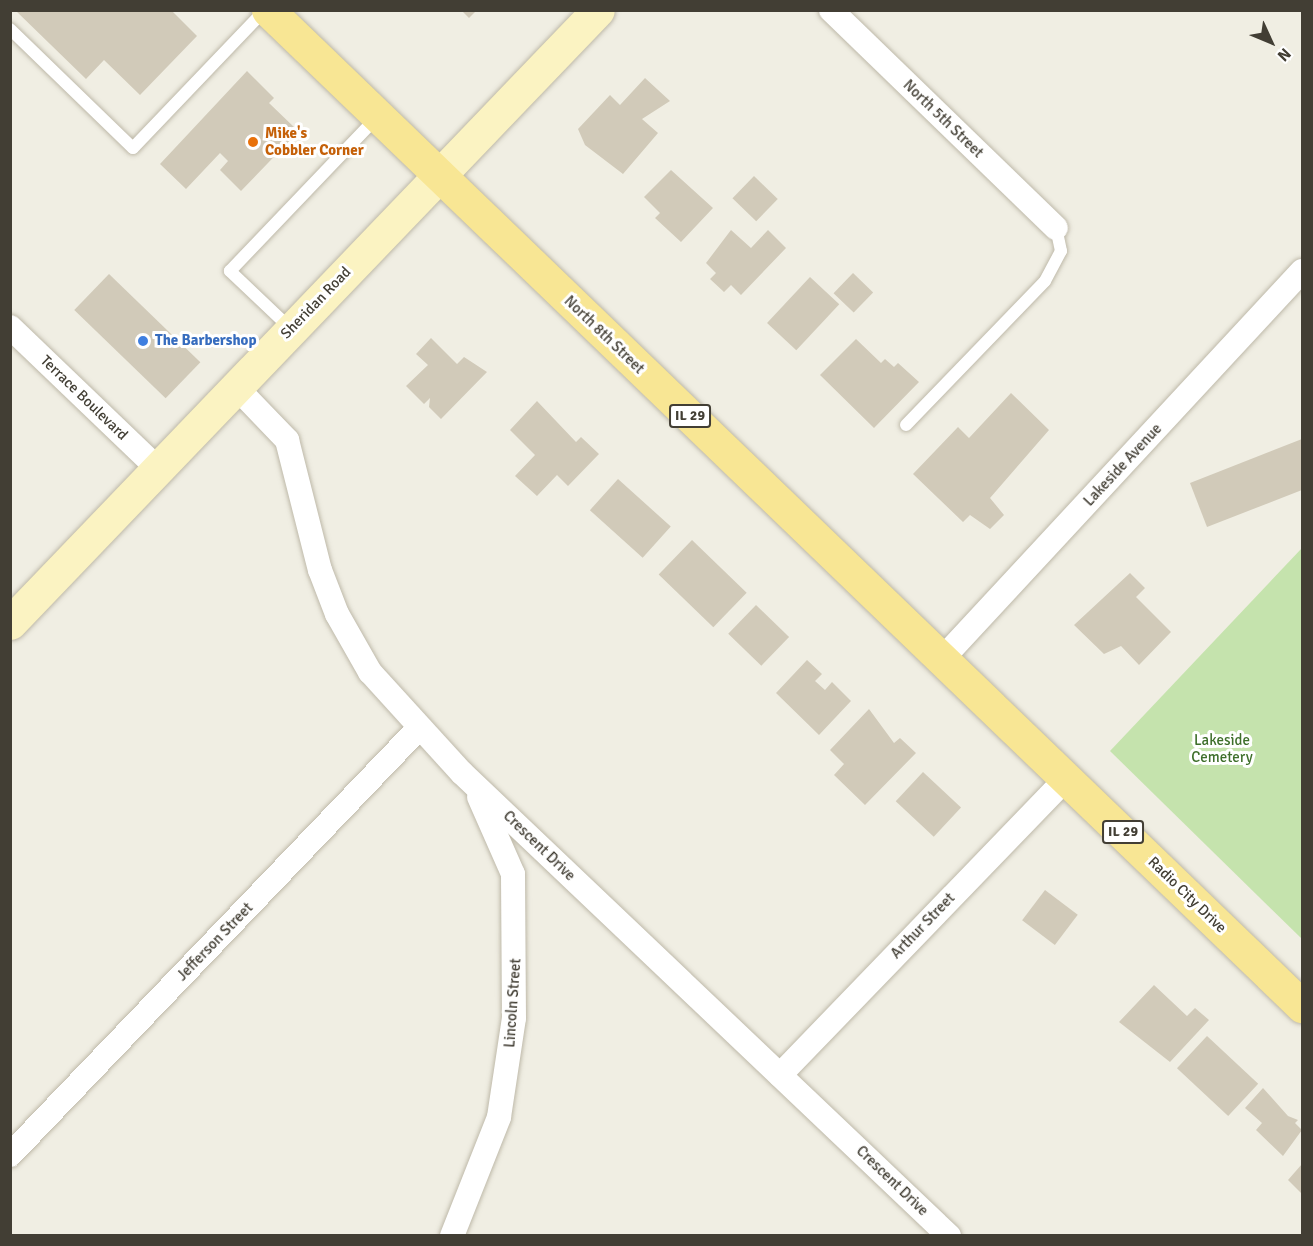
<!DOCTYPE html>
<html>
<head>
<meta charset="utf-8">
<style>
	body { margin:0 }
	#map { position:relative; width:1313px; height:1246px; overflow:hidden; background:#f0eee3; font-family:Signika,sans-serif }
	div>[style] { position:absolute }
	.green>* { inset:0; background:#c5e3ad }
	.building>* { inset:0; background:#d1cab9; transform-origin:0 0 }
	.roads { filter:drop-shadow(0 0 2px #beb9a9) drop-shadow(0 0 2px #beb9a9) }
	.lane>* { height:12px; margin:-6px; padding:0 6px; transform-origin:6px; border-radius:6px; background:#fff }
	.street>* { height:24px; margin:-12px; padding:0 12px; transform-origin:12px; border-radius:12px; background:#fff }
	.secondary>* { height:33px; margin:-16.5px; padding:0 16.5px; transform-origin:16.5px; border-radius:16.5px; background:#fbf3c2 }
	.primary>* { height:33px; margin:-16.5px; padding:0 16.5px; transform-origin:16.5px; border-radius:16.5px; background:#f8e694 }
	.dots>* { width:16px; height:16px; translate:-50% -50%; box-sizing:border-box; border:3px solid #fff; border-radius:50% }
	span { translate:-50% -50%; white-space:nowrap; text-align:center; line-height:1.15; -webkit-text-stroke:6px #fff; paint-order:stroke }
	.shield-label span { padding:2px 4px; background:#fff; border:2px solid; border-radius:4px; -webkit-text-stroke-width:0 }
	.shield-label { font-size:14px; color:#423e34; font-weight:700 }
	.street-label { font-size:15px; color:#423e34 }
	.food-label { font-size:15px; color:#c56008; font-weight:700 }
	.left { translate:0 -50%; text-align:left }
	.shop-label { font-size:15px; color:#366cbe; font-weight:700 }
	.park-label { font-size:15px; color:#3e6f2b }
	.frame { position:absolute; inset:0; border:12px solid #423e34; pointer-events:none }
	.north { position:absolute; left:1241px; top:12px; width:60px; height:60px; -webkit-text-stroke:4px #fff; paint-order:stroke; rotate:134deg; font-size:16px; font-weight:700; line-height:24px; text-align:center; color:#423e34 }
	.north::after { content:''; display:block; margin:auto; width:21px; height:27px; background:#423e34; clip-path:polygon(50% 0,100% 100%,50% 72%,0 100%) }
</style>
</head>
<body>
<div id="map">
	<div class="green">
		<div style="clip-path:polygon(1302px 548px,1302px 939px,1110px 751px)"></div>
	</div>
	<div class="building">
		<div style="clip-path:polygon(15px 10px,171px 10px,197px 36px,140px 95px,104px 60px,86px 79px)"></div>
		<div style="clip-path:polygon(461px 10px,477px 10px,469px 18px)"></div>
		<div style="clip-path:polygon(247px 71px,274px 98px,269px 103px,295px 128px,294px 136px,241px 191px,220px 170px,228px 161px,220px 153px,186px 189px,160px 164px)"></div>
		<div style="clip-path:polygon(645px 78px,670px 101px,642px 119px,658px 133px,623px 174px,585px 145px,578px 129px,610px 95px,620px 105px)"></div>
		<div style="clip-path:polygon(671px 170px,713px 208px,681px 242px,655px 218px,660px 213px,644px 197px)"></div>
		<div style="left:754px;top:176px;width:33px;height:31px;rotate:44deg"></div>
		<div style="clip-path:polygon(731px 230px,751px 248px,768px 230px,786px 248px,741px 295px,731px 285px,724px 292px,710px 279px,716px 273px,706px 263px)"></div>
		<div style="left:853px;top:273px;width:28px;height:28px;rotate:44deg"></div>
		<div style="left:109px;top:274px;width:127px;height:50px;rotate:44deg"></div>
		<div style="left:810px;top:277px;width:40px;height:63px;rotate:43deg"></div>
		<div style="clip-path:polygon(431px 338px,457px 364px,464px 357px,487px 372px,441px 419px,429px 407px,430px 398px,424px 404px,406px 386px,428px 365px,416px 354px)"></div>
		<div style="clip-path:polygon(856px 339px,881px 363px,885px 359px,894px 367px,898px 363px,919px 382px,874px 428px,820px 375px)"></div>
		<div style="clip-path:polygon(1011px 393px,1049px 430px,990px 498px,1004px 515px,990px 529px,970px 515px,963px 522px,913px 474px,958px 427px,969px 438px)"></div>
		<div style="clip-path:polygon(537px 401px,576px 442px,581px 437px,599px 454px,568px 486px,557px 475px,537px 496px,515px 476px,535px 455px,510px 430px)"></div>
		<div style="clip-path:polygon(1302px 439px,1302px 490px,1207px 527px,1190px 483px)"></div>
		<div style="left:618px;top:479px;width:71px;height:42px;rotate:42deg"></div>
		<div style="left:692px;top:540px;width:76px;height:48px;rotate:44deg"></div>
		<div style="clip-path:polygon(1130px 573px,1145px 588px,1136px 597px,1171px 632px,1139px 665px,1121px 646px,1104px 654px,1074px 625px)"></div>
		<div style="left:756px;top:605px;width:46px;height:40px;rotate:44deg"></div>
		<div style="clip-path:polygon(807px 660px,822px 674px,815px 681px,825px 690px,832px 682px,851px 701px,819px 735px,776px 693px)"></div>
		<div style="clip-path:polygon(869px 709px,894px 743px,900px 738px,916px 753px,865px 805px,834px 775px,844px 764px,830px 750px)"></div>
		<div style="left:923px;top:772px;width:52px;height:40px;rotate:43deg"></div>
		<div style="left:1045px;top:890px;width:41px;height:38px;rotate:37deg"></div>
		<div style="clip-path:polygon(1154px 985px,1187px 1016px,1195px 1008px,1209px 1020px,1170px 1062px,1119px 1022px)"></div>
		<div style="left:1207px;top:1036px;width:70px;height:44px;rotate:43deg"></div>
		<div style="clip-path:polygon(1263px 1088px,1288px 1116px,1298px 1120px,1295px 1123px,1302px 1130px,1283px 1156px,1256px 1130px,1262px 1123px,1245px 1108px)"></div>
		<div style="clip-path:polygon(1302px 1164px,1302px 1194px,1288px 1180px)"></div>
	</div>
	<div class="roads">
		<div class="lane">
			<div style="left:10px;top:29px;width:171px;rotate:44.1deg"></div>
			<div style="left:133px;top:148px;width:191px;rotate:-46.3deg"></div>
			<div style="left:290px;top:328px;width:83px;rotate:-136.5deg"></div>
			<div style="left:230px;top:271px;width:213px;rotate:-46.3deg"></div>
			<div style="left:906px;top:425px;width:200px;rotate:-46deg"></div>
			<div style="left:1045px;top:281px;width:34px;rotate:-62deg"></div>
			<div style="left:1061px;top:251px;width:24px;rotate:-102deg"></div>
		</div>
		<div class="street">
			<div style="left:831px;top:10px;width:313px;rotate:44.1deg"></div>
			<div style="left:10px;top:327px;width:205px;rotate:43.8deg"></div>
			<div style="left:236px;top:387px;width:74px;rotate:46.1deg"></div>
			<div style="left:287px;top:440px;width:134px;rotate:75.8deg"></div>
			<div style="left:320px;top:570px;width:47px;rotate:68.9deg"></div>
			<div style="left:337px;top:614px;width:67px;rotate:60.4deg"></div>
			<div style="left:370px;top:672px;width:137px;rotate:47.7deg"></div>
			<div style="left:462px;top:773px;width:672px;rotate:43.55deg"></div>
			<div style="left:943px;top:658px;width:528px;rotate:-47.15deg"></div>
			<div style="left:780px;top:1075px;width:413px;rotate:-46deg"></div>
			<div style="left:10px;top:1155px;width:591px;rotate:-46.23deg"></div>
			<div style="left:452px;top:1236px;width:128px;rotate:-68.4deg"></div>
			<div style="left:499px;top:1117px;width:100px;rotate:-81.4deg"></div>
			<div style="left:514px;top:1018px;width:144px;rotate:-90.4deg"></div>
			<div style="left:513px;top:874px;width:84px;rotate:-113.8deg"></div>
		</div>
		<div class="secondary">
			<div style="left:10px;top:623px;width:849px;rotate:-46.19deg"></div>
		</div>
		<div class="primary">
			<div style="left:268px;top:10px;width:1436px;rotate:43.93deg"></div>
		</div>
	</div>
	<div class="dots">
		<div style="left:253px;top:142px;background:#e8710a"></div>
		<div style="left:143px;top:341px;background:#3f7fe0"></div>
	</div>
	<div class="shield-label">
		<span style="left:690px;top:416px">IL 29</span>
		<span style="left:1123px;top:832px">IL 29</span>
	</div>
	<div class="street-label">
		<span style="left:943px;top:119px;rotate:44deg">North 5th Street</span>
		<span style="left:316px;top:303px;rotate:-46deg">Sheridan Road</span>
		<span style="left:604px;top:335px;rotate:44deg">North 8th Street</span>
		<span style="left:84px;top:398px;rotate:44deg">Terrace Boulevard</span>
		<span style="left:1123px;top:465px;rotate:-47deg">Lakeside Avenue</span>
		<span style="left:539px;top:846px;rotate:44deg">Crescent Drive</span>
		<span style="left:1187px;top:895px;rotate:44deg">Radio City Drive</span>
		<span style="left:923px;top:926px;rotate:-46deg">Arthur Street</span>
		<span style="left:215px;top:942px;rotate:-46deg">Jefferson Street</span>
		<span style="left:513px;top:1003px;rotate:-86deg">Lincoln Street</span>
		<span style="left:892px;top:1181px;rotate:44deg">Crescent Drive</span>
	</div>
	<div class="food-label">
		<span class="left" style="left:265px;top:142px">Mike's<br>Cobbler Corner</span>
	</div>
	<div class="shop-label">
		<span class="left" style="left:155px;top:341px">The Barbershop</span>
	</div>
	<div class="park-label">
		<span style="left:1222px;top:749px">Lakeside<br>Cemetery</span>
	</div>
	<div class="frame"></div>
	<div class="north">N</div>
</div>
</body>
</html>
